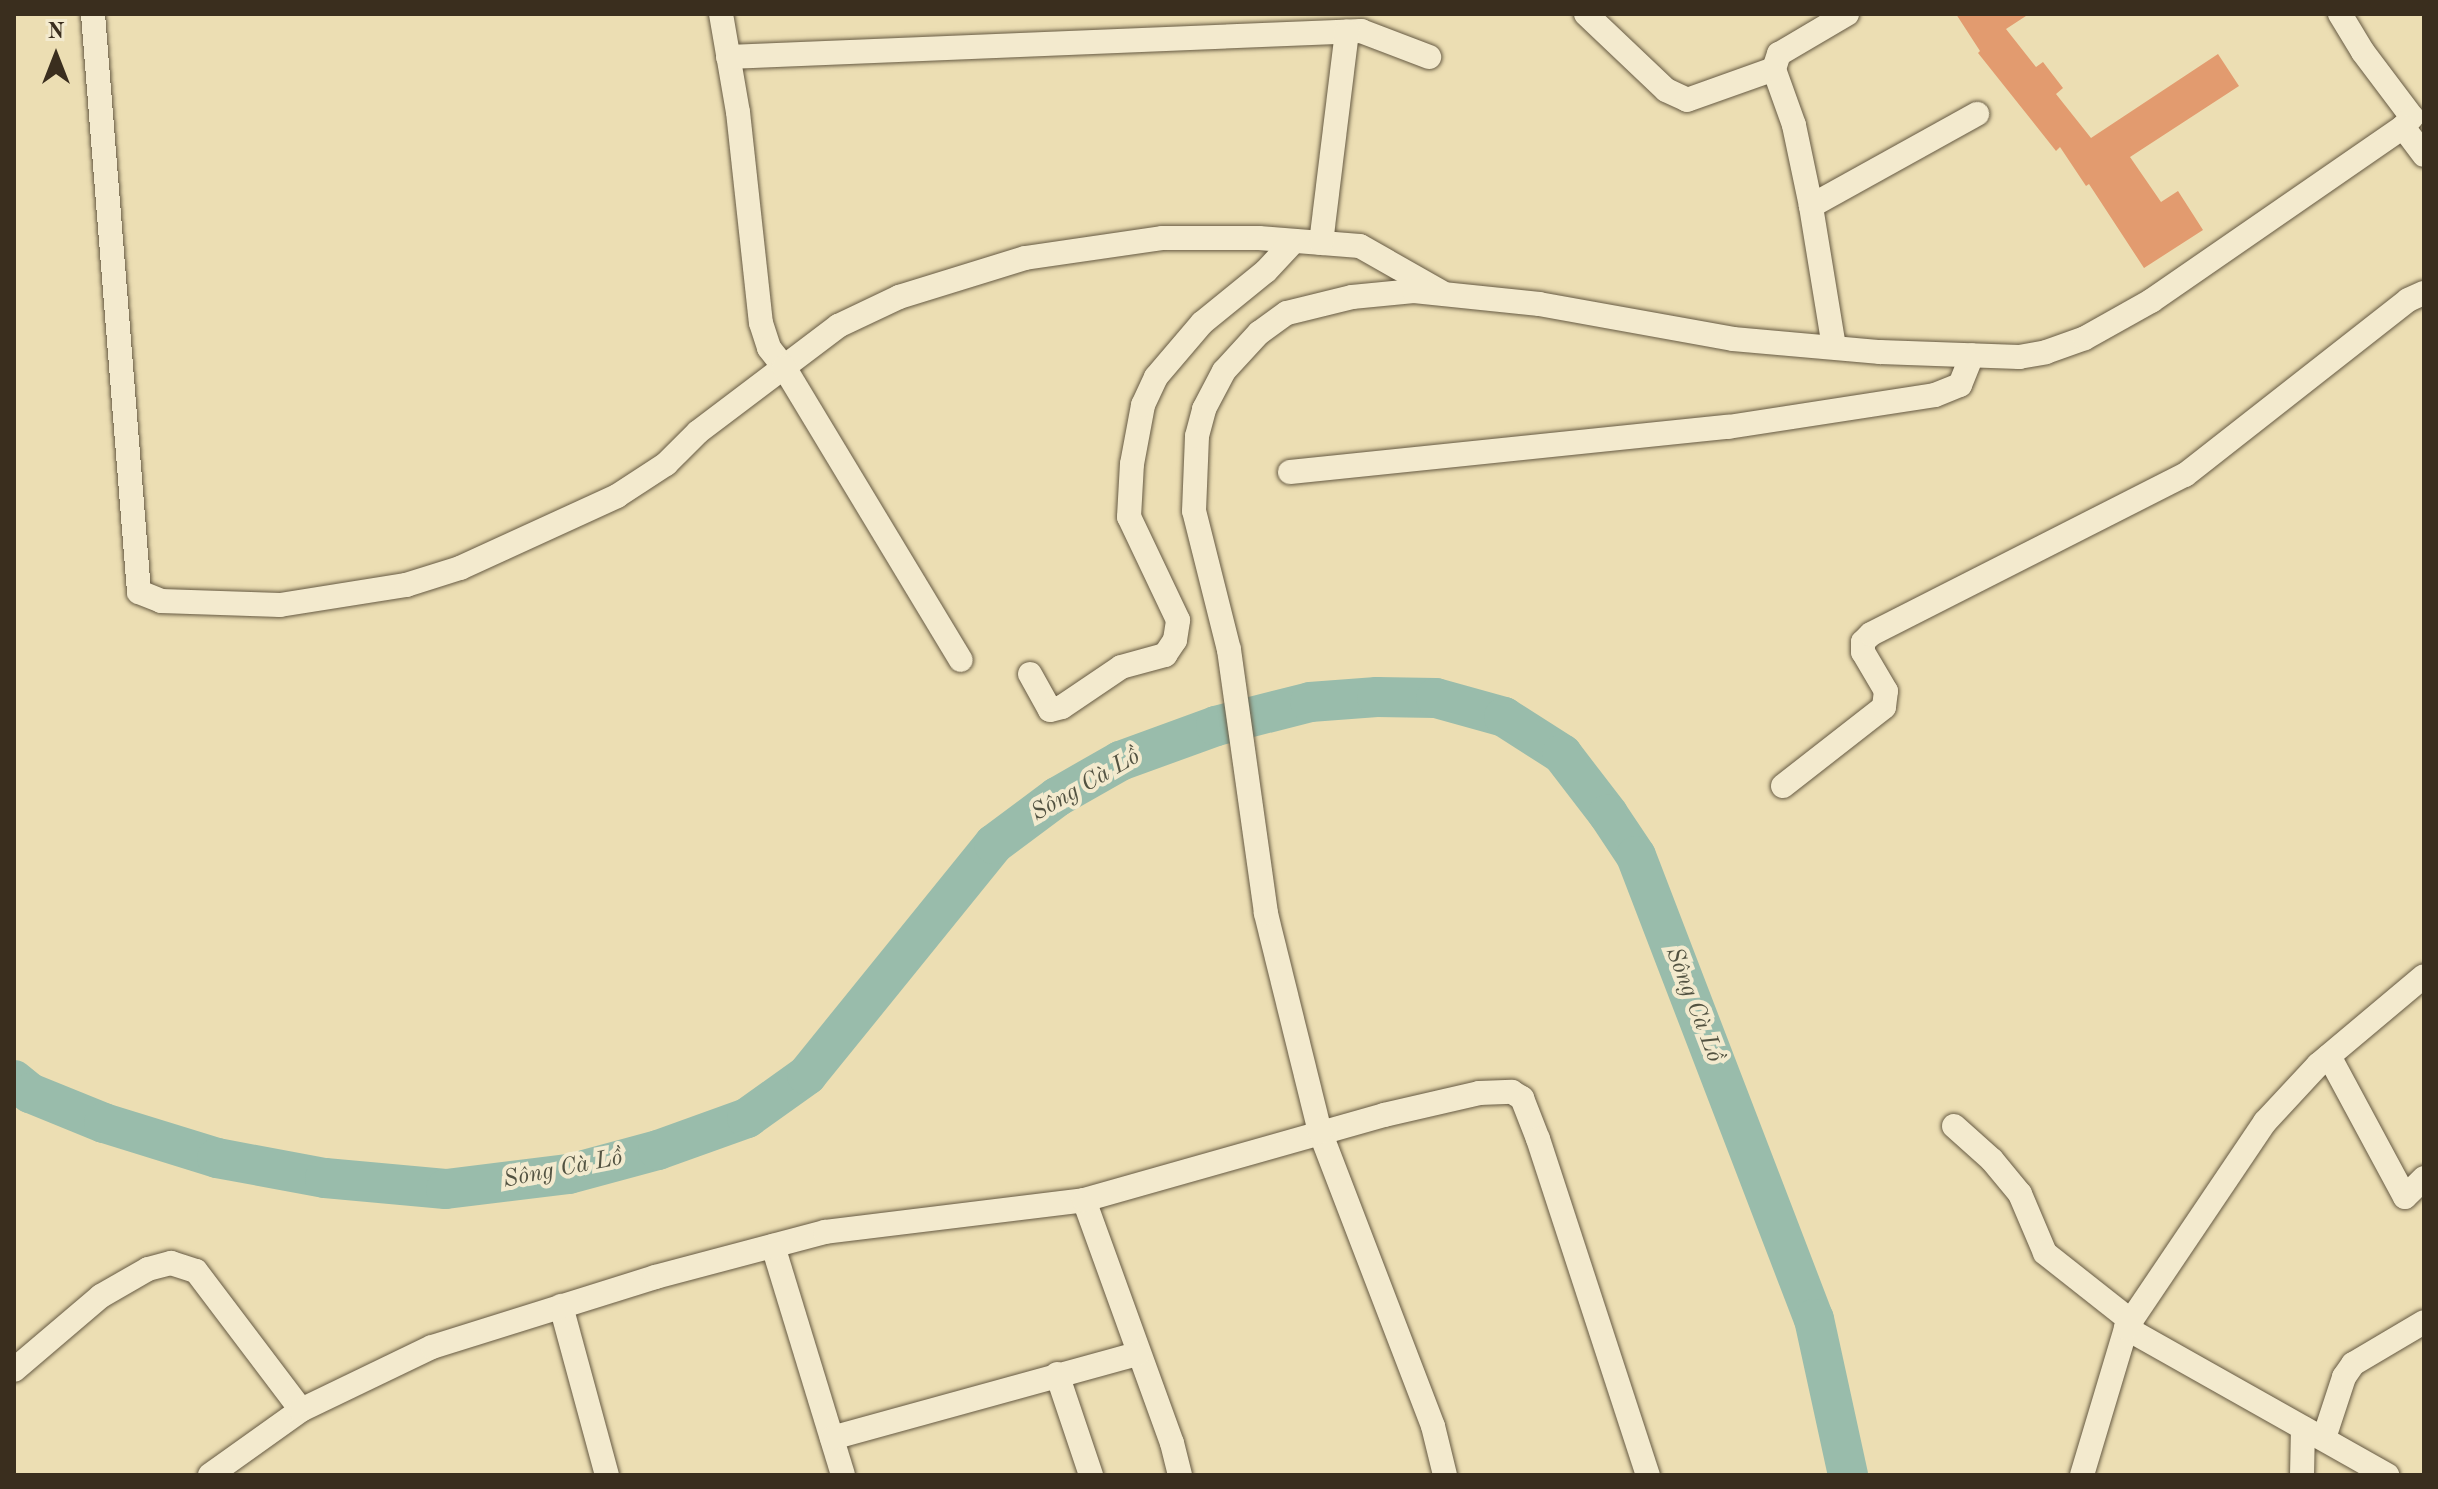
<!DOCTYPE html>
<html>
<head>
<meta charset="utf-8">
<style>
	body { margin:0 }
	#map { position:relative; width:2438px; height:1489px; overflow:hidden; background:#ecdeb3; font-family:"Old Standard TT",serif }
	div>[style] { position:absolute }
	.river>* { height:40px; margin:-20px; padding:0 20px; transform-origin:20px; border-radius:20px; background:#99bcab }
	.building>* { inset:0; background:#e29b6f }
	.roads { filter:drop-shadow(0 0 2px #665a43) drop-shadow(0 0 2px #665a43) }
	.minor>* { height:24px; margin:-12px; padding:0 12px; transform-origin:12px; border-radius:12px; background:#f3eace }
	span { translate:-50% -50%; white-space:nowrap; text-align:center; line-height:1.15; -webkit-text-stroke:8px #f3eace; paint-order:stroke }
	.water-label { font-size:24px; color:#525241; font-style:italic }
	.frame { position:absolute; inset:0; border:16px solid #3a2e1e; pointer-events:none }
	.north { position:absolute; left:16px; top:16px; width:80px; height:80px; -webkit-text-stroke:6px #f3eace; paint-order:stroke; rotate:0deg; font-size:22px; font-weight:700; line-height:32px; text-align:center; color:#3a2e1e }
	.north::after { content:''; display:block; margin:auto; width:28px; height:36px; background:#3a2e1e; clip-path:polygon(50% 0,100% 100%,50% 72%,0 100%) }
</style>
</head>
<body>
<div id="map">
	<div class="river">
		<div style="left:14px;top:1080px;width:21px;rotate:39deg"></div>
		<div style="left:30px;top:1093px;width:80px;rotate:22.1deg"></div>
		<div style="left:104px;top:1123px;width:118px;rotate:17.2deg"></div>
		<div style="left:217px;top:1158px;width:110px;rotate:10.5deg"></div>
		<div style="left:325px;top:1178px;width:121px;rotate:5.2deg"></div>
		<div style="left:446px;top:1189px;width:124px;rotate:-7deg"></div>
		<div style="left:569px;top:1174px;width:92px;rotate:-15.1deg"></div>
		<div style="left:658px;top:1150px;width:95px;rotate:-19.8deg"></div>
		<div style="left:747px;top:1118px;width:74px;rotate:-35.6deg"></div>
		<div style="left:807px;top:1075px;width:297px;rotate:-51deg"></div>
		<div style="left:994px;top:844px;width:79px;rotate:-36.7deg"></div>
		<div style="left:1057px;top:797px;width:73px;rotate:-29.7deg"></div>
		<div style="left:1120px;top:761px;width:102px;rotate:-20deg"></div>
		<div style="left:1216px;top:726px;width:97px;rotate:-14.3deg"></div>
		<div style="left:1310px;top:702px;width:67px;rotate:-4.3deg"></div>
		<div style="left:1377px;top:697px;width:59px;rotate:1deg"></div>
		<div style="left:1436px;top:698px;width:71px;rotate:15.6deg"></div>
		<div style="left:1504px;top:717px;width:69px;rotate:32.5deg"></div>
		<div style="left:1562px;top:754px;width:76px;rotate:52.5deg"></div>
		<div style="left:1608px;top:814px;width:50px;rotate:56.3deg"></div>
		<div style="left:1636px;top:856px;width:496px;rotate:69deg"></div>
		<div style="left:1814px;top:1319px;width:160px;rotate:77.7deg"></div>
	</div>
	<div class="building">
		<div style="clip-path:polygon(1956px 14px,2029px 14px,2006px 29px,2036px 67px,2043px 62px,2063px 88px,2056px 94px,2091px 138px,2218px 54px,2239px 86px,2130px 157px,2161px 202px,2178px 191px,2203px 230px,2144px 268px,2089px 184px,2086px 186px,2060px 147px,2056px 151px,1978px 53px,1980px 51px)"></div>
	</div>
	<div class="roads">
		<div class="minor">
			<div style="left:93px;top:14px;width:580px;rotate:85.45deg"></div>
			<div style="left:139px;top:592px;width:24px;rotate:22deg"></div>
			<div style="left:161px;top:601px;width:119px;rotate:1.9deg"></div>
			<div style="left:280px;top:605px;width:128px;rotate:-9deg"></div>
			<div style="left:406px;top:585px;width:57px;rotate:-17.5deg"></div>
			<div style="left:460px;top:568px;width:173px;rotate:-24.6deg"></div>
			<div style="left:617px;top:496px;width:59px;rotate:-33.1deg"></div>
			<div style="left:666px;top:464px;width:45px;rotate:-45deg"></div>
			<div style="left:698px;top:432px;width:176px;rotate:-37.1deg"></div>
			<div style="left:838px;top:326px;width:68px;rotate:-25.4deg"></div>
			<div style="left:899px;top:297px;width:132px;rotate:-17.2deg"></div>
			<div style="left:1025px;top:258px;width:138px;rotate:-8.3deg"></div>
			<div style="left:1162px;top:238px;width:97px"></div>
			<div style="left:1259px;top:238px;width:101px;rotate:4.5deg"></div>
			<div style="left:1360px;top:246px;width:93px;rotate:29.6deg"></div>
			<div style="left:721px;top:14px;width:99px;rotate:80.2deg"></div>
			<div style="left:738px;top:112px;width:212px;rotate:83.8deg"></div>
			<div style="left:761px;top:323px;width:26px;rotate:72deg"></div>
			<div style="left:769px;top:348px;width:24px;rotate:52deg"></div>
			<div style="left:784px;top:367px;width:342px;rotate:58.9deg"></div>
			<div style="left:1586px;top:14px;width:110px;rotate:43.5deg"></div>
			<div style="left:1666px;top:90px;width:23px;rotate:25deg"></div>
			<div style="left:1687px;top:100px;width:92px;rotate:-19.6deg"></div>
			<div style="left:2340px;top:14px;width:44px;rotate:58.8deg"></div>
			<div style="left:2363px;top:52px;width:81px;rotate:53deg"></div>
			<div style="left:2412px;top:117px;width:13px;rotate:132deg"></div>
			<div style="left:728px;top:57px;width:634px;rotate:-2.35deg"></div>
			<div style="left:1361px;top:31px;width:73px;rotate:20.9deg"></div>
			<div style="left:1811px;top:206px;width:190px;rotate:-29deg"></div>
			<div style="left:1321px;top:243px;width:213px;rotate:-83deg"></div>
			<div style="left:1834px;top:347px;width:143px;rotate:-99.3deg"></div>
			<div style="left:1811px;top:206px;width:83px;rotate:-101.9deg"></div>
			<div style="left:1794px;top:125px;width:59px;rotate:-109.7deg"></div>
			<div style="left:1774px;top:69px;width:16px;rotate:-72deg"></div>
			<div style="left:1779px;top:54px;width:79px;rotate:-30.5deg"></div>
			<div style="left:1290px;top:472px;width:440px;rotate:-5.9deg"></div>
			<div style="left:1728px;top:427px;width:209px;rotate:-8.8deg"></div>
			<div style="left:1935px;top:395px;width:27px;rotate:-22deg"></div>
			<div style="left:1960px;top:385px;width:32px;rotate:-68deg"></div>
			<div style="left:1030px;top:674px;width:41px;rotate:60.9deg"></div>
			<div style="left:1050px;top:710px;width:12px;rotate:-14deg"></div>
			<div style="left:1062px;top:707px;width:71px;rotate:-34.1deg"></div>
			<div style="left:1121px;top:667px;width:46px;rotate:-15.3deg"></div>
			<div style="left:1165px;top:655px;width:18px;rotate:-56deg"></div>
			<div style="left:1175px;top:640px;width:20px;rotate:-81deg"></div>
			<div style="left:1178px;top:620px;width:114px;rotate:-115.4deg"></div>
			<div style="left:1129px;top:517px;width:53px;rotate:-86.8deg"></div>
			<div style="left:1132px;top:464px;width:60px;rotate:-79.4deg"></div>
			<div style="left:1143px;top:405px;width:31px;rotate:-65deg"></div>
			<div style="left:1156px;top:377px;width:71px;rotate:-49.6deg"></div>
			<div style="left:1202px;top:323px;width:82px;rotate:-39.1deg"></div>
			<div style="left:1266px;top:271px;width:41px;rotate:-47deg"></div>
			<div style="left:1783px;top:786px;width:128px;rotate:-38deg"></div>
			<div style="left:1884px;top:707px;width:16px;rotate:-83deg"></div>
			<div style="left:1886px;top:691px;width:45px;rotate:-120.5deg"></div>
			<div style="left:1863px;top:652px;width:10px;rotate:-90deg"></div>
			<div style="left:1863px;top:642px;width:11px;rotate:-45deg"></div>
			<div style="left:1871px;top:634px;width:352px;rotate:-26.9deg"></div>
			<div style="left:2185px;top:475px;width:283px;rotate:-38.1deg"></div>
			<div style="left:2408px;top:300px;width:17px;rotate:-24deg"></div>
			<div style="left:2329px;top:1056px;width:160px;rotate:61.7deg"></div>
			<div style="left:2405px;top:1197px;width:27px;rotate:-45deg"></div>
			<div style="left:1954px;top:1126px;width:51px;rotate:41.8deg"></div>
			<div style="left:1992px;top:1160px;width:44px;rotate:50.5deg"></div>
			<div style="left:2020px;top:1194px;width:64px;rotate:67deg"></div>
			<div style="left:2045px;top:1253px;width:110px;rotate:38.3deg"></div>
			<div style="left:1084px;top:1200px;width:258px;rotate:70.1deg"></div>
			<div style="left:1172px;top:1443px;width:33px;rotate:76deg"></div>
			<div style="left:773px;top:1246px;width:239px;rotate:73deg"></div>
			<div style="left:561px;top:1306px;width:175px;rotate:74.8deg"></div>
			<div style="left:2126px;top:1328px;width:300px;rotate:29.4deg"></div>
			<div style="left:14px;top:1370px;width:114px;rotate:-40.4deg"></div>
			<div style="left:101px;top:1296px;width:54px;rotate:-29.9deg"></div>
			<div style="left:148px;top:1269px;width:24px;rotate:-15deg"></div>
			<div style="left:171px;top:1263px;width:26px;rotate:18deg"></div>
			<div style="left:196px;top:1271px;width:174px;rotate:52.9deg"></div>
			<div style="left:1057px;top:1374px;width:107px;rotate:71.4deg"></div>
			<div style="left:832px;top:1438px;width:317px;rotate:-15.4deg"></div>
			<div style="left:2324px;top:1438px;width:64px;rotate:-71.8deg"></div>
			<div style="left:2344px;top:1377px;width:16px;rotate:-55deg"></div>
			<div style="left:2353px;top:1364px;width:82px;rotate:-30.6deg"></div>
			<div style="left:210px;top:1475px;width:112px;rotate:-35.5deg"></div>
			<div style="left:301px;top:1410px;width:145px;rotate:-25.7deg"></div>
			<div style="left:432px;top:1347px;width:234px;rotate:-17.4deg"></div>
			<div style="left:655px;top:1277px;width:176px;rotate:-14.8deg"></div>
			<div style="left:825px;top:1232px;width:261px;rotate:-7deg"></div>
			<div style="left:1084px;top:1200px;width:312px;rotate:-15.8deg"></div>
			<div style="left:1384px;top:1115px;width:98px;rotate:-13deg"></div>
			<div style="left:1479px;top:1093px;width:33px;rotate:-2deg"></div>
			<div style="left:1512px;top:1092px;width:12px;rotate:31deg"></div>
			<div style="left:1522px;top:1098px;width:44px;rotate:68.7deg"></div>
			<div style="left:1538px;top:1139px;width:354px;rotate:71.9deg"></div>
			<div style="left:1445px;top:1475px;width:50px;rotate:-103.8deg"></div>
			<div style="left:1433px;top:1426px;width:315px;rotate:-111deg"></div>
			<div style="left:1320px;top:1132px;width:226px;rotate:-103.9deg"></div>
			<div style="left:1266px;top:913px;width:266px;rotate:-98deg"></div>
			<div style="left:1229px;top:650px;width:143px;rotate:-104.1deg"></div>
			<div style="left:1194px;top:511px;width:75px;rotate:-87.7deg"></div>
			<div style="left:1197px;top:436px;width:28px;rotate:-75deg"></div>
			<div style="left:1204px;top:409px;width:43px;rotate:-62.2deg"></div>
			<div style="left:1224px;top:371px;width:52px;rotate:-47.4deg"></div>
			<div style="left:1259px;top:333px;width:34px;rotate:-36deg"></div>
			<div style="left:1287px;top:313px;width:67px;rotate:-13.8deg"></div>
			<div style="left:1352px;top:297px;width:62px;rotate:-5.5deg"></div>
			<div style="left:1414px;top:291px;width:126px;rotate:5.9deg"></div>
			<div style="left:1539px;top:304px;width:197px;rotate:10.2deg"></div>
			<div style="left:1733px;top:339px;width:148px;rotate:5.1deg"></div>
			<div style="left:1880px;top:352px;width:139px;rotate:2.1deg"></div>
			<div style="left:2019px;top:357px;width:27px;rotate:-10deg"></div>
			<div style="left:2046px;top:352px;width:41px;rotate:-19.7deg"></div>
			<div style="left:2085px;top:338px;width:76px;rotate:-29.3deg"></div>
			<div style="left:2151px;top:301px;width:306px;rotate:-34.6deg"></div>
			<div style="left:2403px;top:127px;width:35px;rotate:53deg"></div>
			<div style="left:2082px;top:1475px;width:153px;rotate:-73.3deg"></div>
			<div style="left:2126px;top:1328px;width:249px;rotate:-56deg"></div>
			<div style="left:2265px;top:1122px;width:78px;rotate:-47.1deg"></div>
			<div style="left:2318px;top:1065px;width:138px;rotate:-40deg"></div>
			<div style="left:2302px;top:1475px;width:47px;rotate:-88.8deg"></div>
		</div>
	</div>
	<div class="water-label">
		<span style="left:1086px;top:786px;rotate:-30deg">Sông Cà Lồ</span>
		<span style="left:1693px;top:1005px;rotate:69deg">Sông Cà Lồ</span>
		<span style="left:563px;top:1170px;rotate:-11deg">Sông Cà Lồ</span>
	</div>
	<div class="frame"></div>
	<div class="north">N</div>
</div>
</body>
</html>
